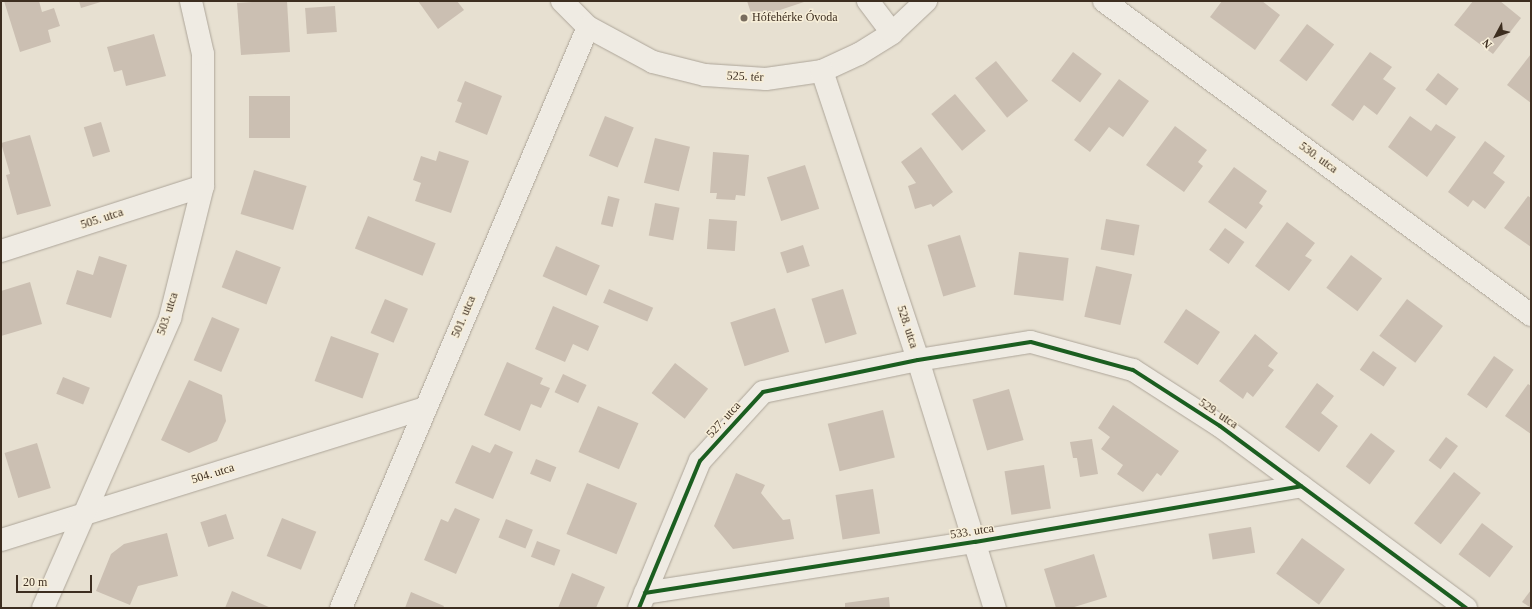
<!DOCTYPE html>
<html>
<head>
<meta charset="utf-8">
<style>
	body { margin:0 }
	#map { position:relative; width:1532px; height:609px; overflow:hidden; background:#e7e0d1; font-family:Georgia,serif }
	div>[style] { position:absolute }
	.building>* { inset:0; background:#cbbfb2; transform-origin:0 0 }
	.roads { filter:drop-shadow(0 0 1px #ada599) drop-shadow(0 0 1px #ada599) }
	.minor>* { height:22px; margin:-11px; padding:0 11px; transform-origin:11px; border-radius:11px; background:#efebe3 }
	.cycleway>* { height:4px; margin:-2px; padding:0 2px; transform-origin:2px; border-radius:2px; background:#1b5e20 }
	.dots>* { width:11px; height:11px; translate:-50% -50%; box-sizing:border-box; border:2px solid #f7eed8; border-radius:50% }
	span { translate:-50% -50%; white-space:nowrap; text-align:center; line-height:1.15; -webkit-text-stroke:3px #f7eed8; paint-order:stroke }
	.poi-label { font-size:12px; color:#3d2e20 }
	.left { translate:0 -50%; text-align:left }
	.street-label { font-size:12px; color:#3d2e20 }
	.frame { position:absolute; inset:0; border:2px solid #3d2e20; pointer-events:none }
	.north { position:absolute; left:1476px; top:16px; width:40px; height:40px; -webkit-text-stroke:3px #f7eed8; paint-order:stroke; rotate:229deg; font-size:11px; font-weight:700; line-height:16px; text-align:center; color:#3d2e20 }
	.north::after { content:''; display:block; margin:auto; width:14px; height:18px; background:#3d2e20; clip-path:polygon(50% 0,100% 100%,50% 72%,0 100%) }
	.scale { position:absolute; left:16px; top:575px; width:76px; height:18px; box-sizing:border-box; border:2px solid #3d2e20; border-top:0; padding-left:5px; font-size:12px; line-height:14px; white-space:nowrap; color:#3d2e20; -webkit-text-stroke:3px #f7eed8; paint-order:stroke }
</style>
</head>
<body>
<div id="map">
	<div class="building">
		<div style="clip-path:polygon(4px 1px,39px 1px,42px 12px,54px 8px,60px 26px,48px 30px,51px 42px,20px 52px)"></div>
		<div style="clip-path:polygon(79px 1px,104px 1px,81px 8px)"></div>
		<div style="clip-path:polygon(269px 1px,287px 1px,290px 52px,241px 55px,237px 3px)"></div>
		<div style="clip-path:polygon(418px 1px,457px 1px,464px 10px,438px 29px)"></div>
		<div style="clip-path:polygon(747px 1px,807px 1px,753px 19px)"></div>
		<div style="clip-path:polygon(1222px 1px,1262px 1px,1280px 15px,1255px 50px,1210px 17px)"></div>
		<div style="clip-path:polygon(1473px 1px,1500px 1px,1521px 18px,1493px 54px,1454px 25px)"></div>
		<div style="left:335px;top:6px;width:26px;height:30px;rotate:86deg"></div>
		<div style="left:1307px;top:24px;width:34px;height:46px;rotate:37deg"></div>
		<div style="clip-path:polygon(154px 34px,166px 76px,126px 86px,122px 70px,114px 72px,107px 47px)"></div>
		<div style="left:1073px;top:52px;width:36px;height:36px;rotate:37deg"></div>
		<div style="clip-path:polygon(1370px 52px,1392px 67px,1383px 79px,1396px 88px,1377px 115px,1364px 105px,1353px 121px,1331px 105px)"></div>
		<div style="clip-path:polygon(1531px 54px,1531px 103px,1507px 85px)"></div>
		<div style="left:996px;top:61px;width:51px;height:27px;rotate:51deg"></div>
		<div style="left:1438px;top:73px;width:26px;height:21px;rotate:37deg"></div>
		<div style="clip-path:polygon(1119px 79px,1149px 101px,1123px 137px,1109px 127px,1090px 152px,1074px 140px)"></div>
		<div style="clip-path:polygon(465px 81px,502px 96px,487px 135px,455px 122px,462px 103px,457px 101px)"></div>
		<div style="left:955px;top:94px;width:48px;height:31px;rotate:50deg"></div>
		<div style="left:249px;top:96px;width:41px;height:42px"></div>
		<div style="left:605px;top:116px;width:31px;height:43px;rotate:22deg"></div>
		<div style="clip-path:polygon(1410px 116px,1431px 131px,1436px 124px,1456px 137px,1427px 177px,1388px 147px)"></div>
		<div style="left:101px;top:122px;width:31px;height:18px;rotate:73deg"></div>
		<div style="clip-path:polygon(1175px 126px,1207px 150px,1198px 162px,1203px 166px,1184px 192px,1146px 165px)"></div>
		<div style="clip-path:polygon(30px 135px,51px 206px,17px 215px,6px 175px,10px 174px,1px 143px)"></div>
		<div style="left:655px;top:138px;width:36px;height:46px;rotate:14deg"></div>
		<div style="clip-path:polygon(1485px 141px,1505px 156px,1493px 173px,1505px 182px,1485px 209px,1473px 200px,1468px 207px,1448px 192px)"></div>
		<div style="clip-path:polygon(921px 147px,953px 192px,933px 207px,931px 204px,915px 209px,908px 186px,916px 183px,901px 162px)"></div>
		<div style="clip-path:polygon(439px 151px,469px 161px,451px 213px,415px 201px,421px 183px,413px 180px,421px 156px,436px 161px)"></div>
		<div style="clip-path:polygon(713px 152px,749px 155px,745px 196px,736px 195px,735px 200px,716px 199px,717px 193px,710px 193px)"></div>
		<div style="left:805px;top:165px;width:46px;height:40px;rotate:72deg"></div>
		<div style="clip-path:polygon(1234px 167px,1267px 191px,1259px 203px,1263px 206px,1246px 229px,1208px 202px)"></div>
		<div style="left:254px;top:170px;width:55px;height:46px;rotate:17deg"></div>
		<div style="left:608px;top:196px;width:12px;height:29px;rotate:14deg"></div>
		<div style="clip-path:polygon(1528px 196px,1531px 198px,1531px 247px,1504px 228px)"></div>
		<div style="left:655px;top:203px;width:25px;height:33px;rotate:11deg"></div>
		<div style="left:368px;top:216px;width:73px;height:35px;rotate:22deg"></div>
		<div style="left:709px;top:219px;width:28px;height:30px;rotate:4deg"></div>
		<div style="left:1106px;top:219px;width:34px;height:31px;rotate:10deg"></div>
		<div style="clip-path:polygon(1287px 222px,1315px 243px,1305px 256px,1312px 260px,1289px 291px,1255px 266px)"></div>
		<div style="left:1225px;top:228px;width:24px;height:27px;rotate:36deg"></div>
		<div style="left:960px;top:235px;width:54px;height:34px;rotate:73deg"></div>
		<div style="left:803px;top:245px;width:22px;height:24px;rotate:72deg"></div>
		<div style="left:556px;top:246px;width:48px;height:33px;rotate:24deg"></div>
		<div style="left:236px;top:250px;width:48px;height:40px;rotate:21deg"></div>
		<div style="left:1019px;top:252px;width:50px;height:43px;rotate:7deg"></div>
		<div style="left:1351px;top:255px;width:39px;height:41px;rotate:37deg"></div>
		<div style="clip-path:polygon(99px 256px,127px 265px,111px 318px,66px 304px,77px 270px,93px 275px)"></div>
		<div style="left:1096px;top:266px;width:37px;height:52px;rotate:13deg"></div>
		<div style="clip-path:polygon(30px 282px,42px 324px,1px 336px,1px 291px)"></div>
		<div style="left:609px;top:289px;width:48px;height:15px;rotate:23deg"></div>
		<div style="left:843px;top:289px;width:47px;height:33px;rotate:73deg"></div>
		<div style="left:385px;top:299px;width:25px;height:37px;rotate:23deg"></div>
		<div style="left:1407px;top:299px;width:45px;height:46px;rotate:37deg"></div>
		<div style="clip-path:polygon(553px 306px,599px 326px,588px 351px,573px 344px,565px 362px,535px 349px)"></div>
		<div style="left:775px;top:308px;width:46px;height:47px;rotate:72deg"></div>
		<div style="left:1186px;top:309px;width:41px;height:40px;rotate:34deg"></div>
		<div style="left:212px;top:317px;width:30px;height:47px;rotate:23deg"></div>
		<div style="clip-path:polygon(1255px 334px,1278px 353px,1268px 366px,1274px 370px,1253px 397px,1247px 392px,1243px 399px,1219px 381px)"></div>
		<div style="left:331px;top:336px;width:51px;height:48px;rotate:20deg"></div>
		<div style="left:1373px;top:351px;width:29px;height:23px;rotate:35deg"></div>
		<div style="left:1494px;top:356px;width:24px;height:47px;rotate:35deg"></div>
		<div style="clip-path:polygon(507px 362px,543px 378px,540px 384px,550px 388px,541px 408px,531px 404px,520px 431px,484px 415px)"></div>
		<div style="left:675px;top:363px;width:42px;height:38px;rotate:38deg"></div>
		<div style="left:563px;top:374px;width:26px;height:20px;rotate:25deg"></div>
		<div style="left:63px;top:377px;width:29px;height:18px;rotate:22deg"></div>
		<div style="clip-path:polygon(189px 380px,222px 395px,226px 421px,217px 441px,189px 453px,161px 440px)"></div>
		<div style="clip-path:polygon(1317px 383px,1334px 396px,1321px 413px,1338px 426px,1319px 452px,1285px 427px)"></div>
		<div style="clip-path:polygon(1528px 384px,1531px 386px,1531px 434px,1505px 416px)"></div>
		<div style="left:1009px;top:389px;width:53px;height:38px;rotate:74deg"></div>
		<div style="clip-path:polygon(1113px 405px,1179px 451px,1161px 476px,1157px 473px,1143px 492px,1117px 474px,1123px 465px,1101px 449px,1110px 437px,1098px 428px)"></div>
		<div style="left:598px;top:406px;width:44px;height:50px;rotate:23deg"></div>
		<div style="left:883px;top:410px;width:49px;height:57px;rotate:76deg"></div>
		<div style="left:1371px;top:433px;width:30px;height:42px;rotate:37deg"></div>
		<div style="left:1446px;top:437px;width:15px;height:29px;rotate:37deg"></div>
		<div style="clip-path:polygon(1092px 439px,1098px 474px,1080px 477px,1077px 458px,1073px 458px,1070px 442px)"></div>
		<div style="left:37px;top:443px;width:47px;height:34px;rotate:73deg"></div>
		<div style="clip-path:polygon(495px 444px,513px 452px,493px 499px,455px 483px,472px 445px,490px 453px)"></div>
		<div style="left:536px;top:459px;width:22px;height:16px;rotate:22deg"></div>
		<div style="left:1044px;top:465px;width:44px;height:40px;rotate:81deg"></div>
		<div style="left:1454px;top:472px;width:34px;height:65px;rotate:38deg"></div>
		<div style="clip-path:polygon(736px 473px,765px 485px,761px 493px,783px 520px,790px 519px,794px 539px,733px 549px,714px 526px)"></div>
		<div style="left:587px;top:483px;width:54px;height:55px;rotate:22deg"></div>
		<div style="left:873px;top:489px;width:45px;height:38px;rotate:81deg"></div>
		<div style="clip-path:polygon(455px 508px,480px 519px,456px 574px,424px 560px,441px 519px,448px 522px)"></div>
		<div style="left:226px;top:514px;width:26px;height:27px;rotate:72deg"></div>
		<div style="left:282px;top:518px;width:37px;height:41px;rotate:22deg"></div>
		<div style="left:506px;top:519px;width:29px;height:20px;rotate:22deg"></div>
		<div style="left:1482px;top:523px;width:39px;height:39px;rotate:37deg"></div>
		<div style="left:1251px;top:527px;width:26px;height:43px;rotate:81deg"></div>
		<div style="clip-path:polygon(167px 533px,178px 576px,138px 586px,130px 605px,96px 591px,111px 554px,124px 544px)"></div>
		<div style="left:1302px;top:538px;width:53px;height:44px;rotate:36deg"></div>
		<div style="left:537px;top:541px;width:25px;height:17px;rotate:21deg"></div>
		<div style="clip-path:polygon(1094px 554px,1107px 597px,1071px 608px,1056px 608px,1044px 569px)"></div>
		<div style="clip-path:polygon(572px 573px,605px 587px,596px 608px,558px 608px)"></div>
		<div style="clip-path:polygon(1531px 590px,1531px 608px,1522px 602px)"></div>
		<div style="clip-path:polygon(232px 591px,271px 608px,225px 608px)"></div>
		<div style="clip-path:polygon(411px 592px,444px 606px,443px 608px,405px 608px)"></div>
		<div style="clip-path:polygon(889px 597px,890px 608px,845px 608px,845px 603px)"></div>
	</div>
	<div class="roads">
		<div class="minor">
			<div style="left:562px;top:1px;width:37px;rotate:45deg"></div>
			<div style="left:588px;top:27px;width:74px;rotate:28.3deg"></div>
			<div style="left:653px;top:62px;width:54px;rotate:14deg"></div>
			<div style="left:705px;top:75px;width:61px;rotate:3.8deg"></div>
			<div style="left:766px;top:79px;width:57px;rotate:-8.1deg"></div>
			<div style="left:822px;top:71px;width:41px;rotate:-24.7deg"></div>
			<div style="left:859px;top:54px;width:39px;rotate:-32deg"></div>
			<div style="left:892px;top:33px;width:47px;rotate:-43.3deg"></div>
			<div style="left:868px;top:1px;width:40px;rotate:53deg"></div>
			<div style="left:1104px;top:1px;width:530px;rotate:36.33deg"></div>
			<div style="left:822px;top:71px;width:305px;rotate:71.6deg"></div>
			<div style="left:918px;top:360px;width:260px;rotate:72.8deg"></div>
			<div style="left:1px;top:251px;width:212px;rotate:-17.8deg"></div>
			<div style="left:1px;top:540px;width:445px;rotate:-17.3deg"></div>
			<div style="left:645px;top:593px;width:334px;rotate:-8.8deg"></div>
			<div style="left:975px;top:542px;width:331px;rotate:-9.7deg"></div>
			<div style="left:43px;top:608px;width:317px;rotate:-66.3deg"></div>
			<div style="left:170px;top:318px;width:136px;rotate:-76deg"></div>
			<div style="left:203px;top:186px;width:132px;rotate:-90deg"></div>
			<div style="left:203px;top:54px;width:54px;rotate:-102.8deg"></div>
			<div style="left:341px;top:608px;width:631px;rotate:-66.97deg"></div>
			<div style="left:639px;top:608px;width:159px;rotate:-67.5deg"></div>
			<div style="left:700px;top:461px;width:93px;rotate:-47.6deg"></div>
			<div style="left:763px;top:392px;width:158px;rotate:-11.7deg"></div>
			<div style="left:918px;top:360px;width:114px;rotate:-9.1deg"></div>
			<div style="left:1031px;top:342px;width:106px;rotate:15.4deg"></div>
			<div style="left:1133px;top:370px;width:103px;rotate:32.8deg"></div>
			<div style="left:1220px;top:426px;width:306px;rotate:36.5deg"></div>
		</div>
	</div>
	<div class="cycleway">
		<div style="left:645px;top:593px;width:334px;rotate:-8.8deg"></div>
		<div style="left:975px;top:542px;width:331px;rotate:-9.7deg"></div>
		<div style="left:639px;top:608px;width:159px;rotate:-67.5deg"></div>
		<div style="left:700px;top:461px;width:93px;rotate:-47.6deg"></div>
		<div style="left:763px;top:392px;width:158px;rotate:-11.7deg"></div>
		<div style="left:918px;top:360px;width:114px;rotate:-9.1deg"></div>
		<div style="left:1031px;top:342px;width:106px;rotate:15.4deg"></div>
		<div style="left:1133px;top:370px;width:103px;rotate:32.8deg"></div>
		<div style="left:1220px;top:426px;width:306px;rotate:36.5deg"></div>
	</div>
	<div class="dots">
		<div style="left:744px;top:18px;background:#786c5e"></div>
	</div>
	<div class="poi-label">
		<span class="left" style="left:752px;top:18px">Hófehérke Óvoda</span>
	</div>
	<div class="street-label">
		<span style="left:745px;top:77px;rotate:3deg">525. tér</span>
		<span style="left:1318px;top:158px;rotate:36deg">530. utca</span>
		<span style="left:102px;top:219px;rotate:-18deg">505. utca</span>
		<span style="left:168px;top:314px;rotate:-72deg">503. utca</span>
		<span style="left:464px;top:317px;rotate:-67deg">501. utca</span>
		<span style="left:907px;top:327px;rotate:72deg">528. utca</span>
		<span style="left:1218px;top:414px;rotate:34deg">529. utca</span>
		<span style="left:724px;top:420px;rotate:-48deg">527. utca</span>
		<span style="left:213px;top:474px;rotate:-17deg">504. utca</span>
		<span style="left:972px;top:532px;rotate:-9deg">533. utca</span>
	</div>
	<div class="frame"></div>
	<div class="north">N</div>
	<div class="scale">20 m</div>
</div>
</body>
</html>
